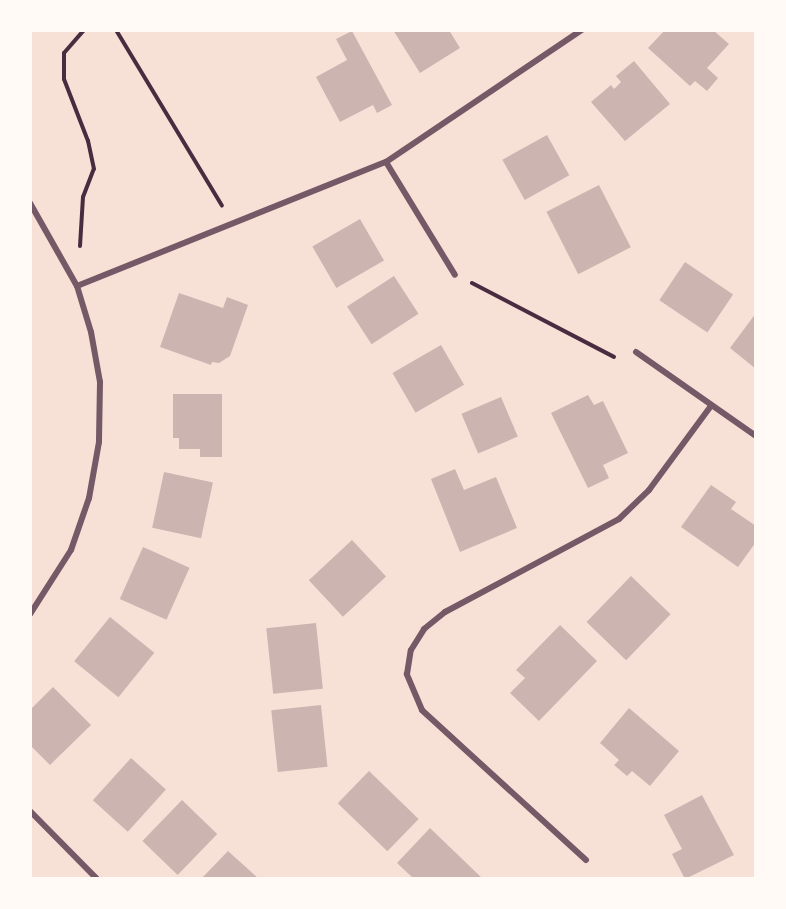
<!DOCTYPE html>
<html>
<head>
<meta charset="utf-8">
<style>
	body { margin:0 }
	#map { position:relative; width:786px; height:909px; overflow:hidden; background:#f7e1d7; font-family:Mulish,sans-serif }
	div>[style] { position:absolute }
	.building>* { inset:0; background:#ccb4b1; transform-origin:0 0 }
	.path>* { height:4px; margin:-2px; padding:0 2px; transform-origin:2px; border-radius:2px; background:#4a2c40 }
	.minor>* { height:6px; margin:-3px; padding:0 3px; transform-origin:3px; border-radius:3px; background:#755966 }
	span { translate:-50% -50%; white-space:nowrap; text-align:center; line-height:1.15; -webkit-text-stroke:6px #fffaf5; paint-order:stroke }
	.frame { position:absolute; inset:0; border:32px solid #fffaf5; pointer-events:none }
</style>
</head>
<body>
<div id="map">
	<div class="building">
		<div style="clip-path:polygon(393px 30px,449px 30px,460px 48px,420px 73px)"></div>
		<div style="clip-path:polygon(665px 30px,713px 30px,729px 44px,707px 68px,718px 78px,707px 91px,695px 81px,690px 86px,648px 48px)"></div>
		<div style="clip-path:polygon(352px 31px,392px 105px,377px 113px,373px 105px,340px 122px,316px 77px,347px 60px,336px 39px)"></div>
		<div style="clip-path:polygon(634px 61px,670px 104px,625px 141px,591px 102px,611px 85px,614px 89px,621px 82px,616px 76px)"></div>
		<div style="left:547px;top:135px;width:46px;height:51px;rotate:61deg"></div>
		<div style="left:599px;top:185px;width:70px;height:59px;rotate:63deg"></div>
		<div style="left:360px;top:219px;width:48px;height:55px;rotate:60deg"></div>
		<div style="left:685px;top:262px;width:58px;height:46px;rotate:34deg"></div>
		<div style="left:394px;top:276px;width:45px;height:56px;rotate:57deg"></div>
		<div style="clip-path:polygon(179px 293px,223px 308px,227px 297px,248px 305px,230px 356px,219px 363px,212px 362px,211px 365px,160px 347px)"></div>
		<div style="clip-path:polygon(756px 313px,756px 369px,730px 348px)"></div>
		<div style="left:441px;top:345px;width:46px;height:56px;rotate:60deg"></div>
		<div style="clip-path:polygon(173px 394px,222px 394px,222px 457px,200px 457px,200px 449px,179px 449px,179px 438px,173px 438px)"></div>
		<div style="clip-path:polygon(588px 395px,594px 405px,603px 401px,628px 453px,603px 465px,609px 478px,588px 488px,551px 413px)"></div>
		<div style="left:501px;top:397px;width:43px;height:43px;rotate:67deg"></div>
		<div style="clip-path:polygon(455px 469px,464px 490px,496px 477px,517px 528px,460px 552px,431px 479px)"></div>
		<div style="left:164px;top:472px;width:50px;height:57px;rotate:12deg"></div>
		<div style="clip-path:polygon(711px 485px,736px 502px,731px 509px,756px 526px,756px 542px,738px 567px,681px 527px)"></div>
		<div style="left:352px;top:540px;width:50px;height:59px;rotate:47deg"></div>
		<div style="left:143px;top:547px;width:51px;height:57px;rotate:24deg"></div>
		<div style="left:631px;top:576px;width:55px;height:64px;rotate:44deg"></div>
		<div style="left:110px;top:617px;width:57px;height:57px;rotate:39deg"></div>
		<div style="left:316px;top:623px;width:66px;height:50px;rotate:84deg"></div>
		<div style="clip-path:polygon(560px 625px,597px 661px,539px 721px,510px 693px,525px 678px,516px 670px)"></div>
		<div style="clip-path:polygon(53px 687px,91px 725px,50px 765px,30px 745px,30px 710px)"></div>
		<div style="left:321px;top:705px;width:62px;height:50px;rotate:84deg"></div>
		<div style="clip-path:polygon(629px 708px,679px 751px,650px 786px,632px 771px,627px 776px,614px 765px,619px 760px,600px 743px)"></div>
		<div style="left:131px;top:758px;width:47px;height:57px;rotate:42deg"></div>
		<div style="left:369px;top:771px;width:69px;height:45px;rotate:44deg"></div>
		<div style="clip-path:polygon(702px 795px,734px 855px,685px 879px,672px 854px,682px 849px,664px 815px)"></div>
		<div style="left:182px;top:800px;width:49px;height:57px;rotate:44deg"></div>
		<div style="clip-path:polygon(430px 828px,483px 879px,414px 879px,397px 863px)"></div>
		<div style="clip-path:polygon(228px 851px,259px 879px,201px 879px)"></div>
	</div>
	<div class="path">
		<div style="left:116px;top:30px;width:205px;rotate:58.9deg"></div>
		<div style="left:80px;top:246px;width:49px;rotate:-86.5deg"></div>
		<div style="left:83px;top:197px;width:30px;rotate:-69deg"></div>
		<div style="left:94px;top:169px;width:29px;rotate:-102deg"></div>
		<div style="left:88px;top:141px;width:66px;rotate:-111.2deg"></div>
		<div style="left:64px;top:79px;width:26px;rotate:-90deg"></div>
		<div style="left:64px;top:53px;width:30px;rotate:-49deg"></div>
		<div style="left:472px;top:283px;width:160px;rotate:27.5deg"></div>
	</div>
	<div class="minor">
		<div style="left:386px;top:162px;width:132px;rotate:58.6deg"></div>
		<div style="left:30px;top:203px;width:95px;rotate:60.5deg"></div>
		<div style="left:77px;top:286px;width:48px;rotate:73.1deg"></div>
		<div style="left:91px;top:332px;width:51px;rotate:79.8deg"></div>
		<div style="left:100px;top:382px;width:60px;rotate:91deg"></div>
		<div style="left:99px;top:442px;width:57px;rotate:100.1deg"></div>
		<div style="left:89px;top:498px;width:55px;rotate:109.1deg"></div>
		<div style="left:71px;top:550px;width:76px;rotate:122.6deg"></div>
		<div style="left:77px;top:286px;width:333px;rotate:-21.9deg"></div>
		<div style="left:386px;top:162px;width:236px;rotate:-34deg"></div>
		<div style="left:636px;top:352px;width:146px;rotate:35deg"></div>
		<div style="left:30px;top:811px;width:95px;rotate:45.4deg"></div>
		<div style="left:586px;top:860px;width:222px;rotate:-137.6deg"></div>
		<div style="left:422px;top:710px;width:39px;rotate:-113deg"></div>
		<div style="left:407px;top:674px;width:24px;rotate:-81deg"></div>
		<div style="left:411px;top:650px;width:25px;rotate:-58deg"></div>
		<div style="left:424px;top:629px;width:27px;rotate:-39deg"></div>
		<div style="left:445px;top:612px;width:197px;rotate:-28.1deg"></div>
		<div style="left:619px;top:519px;width:42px;rotate:-44deg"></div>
		<div style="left:649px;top:490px;width:104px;rotate:-53.6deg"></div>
	</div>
	<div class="frame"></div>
</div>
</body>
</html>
